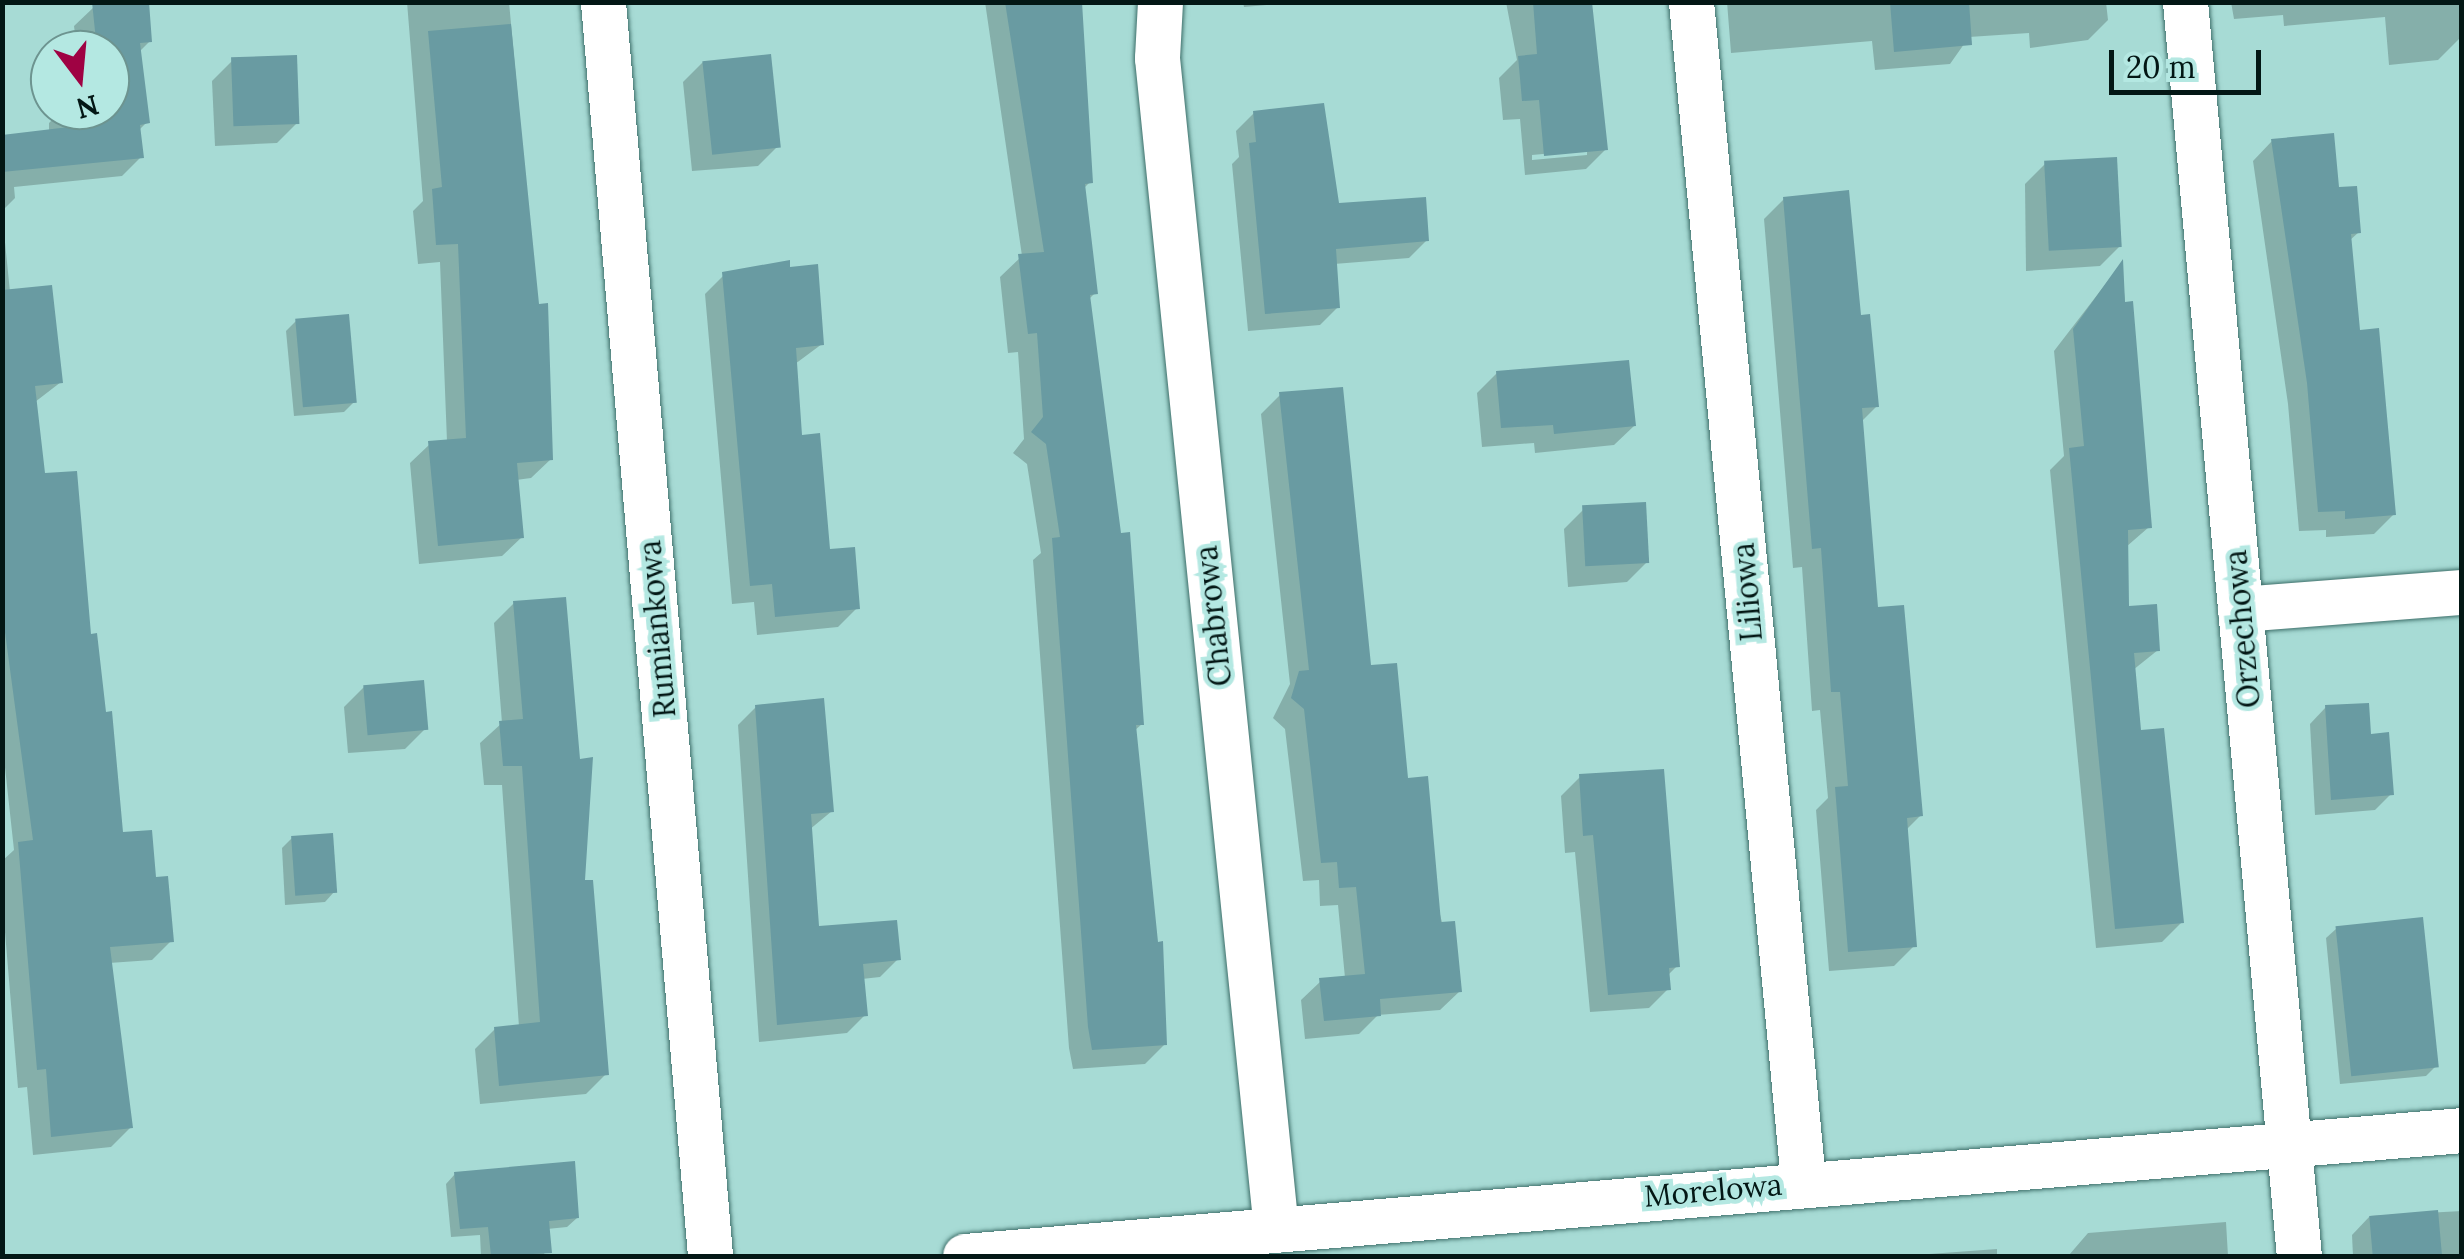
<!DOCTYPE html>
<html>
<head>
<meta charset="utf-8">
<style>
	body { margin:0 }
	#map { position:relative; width:2464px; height:1259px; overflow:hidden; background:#a7dbd5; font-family:Lora,serif }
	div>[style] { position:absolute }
	.shadow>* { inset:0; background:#0003 }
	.building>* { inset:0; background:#699ba2; transform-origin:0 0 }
	.roads { filter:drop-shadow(0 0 2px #3e6f6a) drop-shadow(0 0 2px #3e6f6a) }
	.street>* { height:45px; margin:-22.5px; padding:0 22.5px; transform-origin:22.5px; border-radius:22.5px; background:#fff }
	span { translate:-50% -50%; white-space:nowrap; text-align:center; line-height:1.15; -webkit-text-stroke:9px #b4e8e2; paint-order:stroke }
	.street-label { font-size:30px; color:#031715 }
	.frame { position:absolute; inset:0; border:5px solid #031715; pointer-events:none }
	.north { position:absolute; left:30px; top:30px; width:100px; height:100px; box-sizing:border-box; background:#b4e8e2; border:2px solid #6d9490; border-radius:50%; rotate:164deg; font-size:28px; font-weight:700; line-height:40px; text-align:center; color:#031715 }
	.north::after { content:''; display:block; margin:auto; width:35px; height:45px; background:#9f0243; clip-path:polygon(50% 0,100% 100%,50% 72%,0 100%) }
	.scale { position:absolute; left:2109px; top:50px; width:152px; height:45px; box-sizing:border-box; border:5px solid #031715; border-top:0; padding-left:12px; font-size:30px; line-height:35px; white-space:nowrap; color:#031715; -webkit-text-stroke:8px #b4e8e2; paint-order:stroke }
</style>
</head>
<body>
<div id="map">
	<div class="shadow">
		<div style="clip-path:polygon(407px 2px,509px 2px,551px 459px,531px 478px,516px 480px,522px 537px,502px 556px,419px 564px,410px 463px,430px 444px,447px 442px,440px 262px,418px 264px,413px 211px,423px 201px)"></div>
		<div style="clip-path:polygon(985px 2px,1079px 2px,1090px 182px,1083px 189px,1095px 293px,1088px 300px,1142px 724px,1134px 731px,1165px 1044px,1145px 1064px,1073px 1069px,1069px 1048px,1033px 560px,1041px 553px,1027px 464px,1013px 453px,1024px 439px,1018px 352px,1008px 353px,1000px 277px,1022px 256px)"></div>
		<div style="clip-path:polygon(1243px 2px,1299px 2px,1244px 7px)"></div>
		<div style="clip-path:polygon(evenodd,1506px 2px,1591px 2px,1606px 149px,1586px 169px,1525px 175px,1520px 119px,1503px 120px,1499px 78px,1517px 60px,1506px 2px,1587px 150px,1587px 155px,1532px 160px,1532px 155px,1587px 150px)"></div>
		<div style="clip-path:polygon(1727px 2px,2106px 2px,2108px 20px,2088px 40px,2030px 48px,2029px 33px,1969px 37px,1950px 64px,1875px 70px,1872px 41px,1731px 53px)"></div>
		<div style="clip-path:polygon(2231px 2px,2462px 2px,2462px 36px,2438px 60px,2389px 65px,2385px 17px,2284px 26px,2283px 15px,2234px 19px)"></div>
		<div style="clip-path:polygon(94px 7px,150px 41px,139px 52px,147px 122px,138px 131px,141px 157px,122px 176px,14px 187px,15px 198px,2px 211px,2px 138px,49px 132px,49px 123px,62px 110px,110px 110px,110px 50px,77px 50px,74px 26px)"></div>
		<div style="clip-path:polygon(232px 61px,297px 123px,277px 143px,215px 146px,212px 81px)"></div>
		<div style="clip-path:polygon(703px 62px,778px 146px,758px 166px,692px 171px,683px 82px)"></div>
		<div style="clip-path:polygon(1254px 113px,1337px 206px,1427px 240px,1409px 258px,1334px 264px,1338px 307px,1320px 325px,1248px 331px,1232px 164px,1239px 157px,1236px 131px)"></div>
		<div style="clip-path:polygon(2272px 141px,2337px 190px,2359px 232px,2349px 241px,2358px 332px,2394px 514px,2374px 534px,2326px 537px,2326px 530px,2299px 531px,2288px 404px,2253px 161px)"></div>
		<div style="clip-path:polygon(2045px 164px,2120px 246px,2100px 266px,2026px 271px,2025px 184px)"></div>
		<div style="clip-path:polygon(1784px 199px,1858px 317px,1877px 406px,1861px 422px,1875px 610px,1921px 815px,1905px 831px,1914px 946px,1894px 966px,1829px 971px,1816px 810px,1828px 798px,1820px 710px,1812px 711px,1802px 567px,1793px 568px,1764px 219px)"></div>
		<div style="clip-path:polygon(2px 212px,10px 292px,61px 382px,35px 402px,43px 475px,89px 636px,121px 835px,154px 880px,171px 941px,152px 960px,109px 963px,131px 1127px,111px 1147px,33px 1155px,27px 1087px,18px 1088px,2px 896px,2px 861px,14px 850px,2px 740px)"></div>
		<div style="clip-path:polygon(2121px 264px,2149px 527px,2126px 547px,2126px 609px,2158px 650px,2133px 670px,2138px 733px,2182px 922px,2162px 942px,2096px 948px,2050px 470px,2064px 456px,2054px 351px)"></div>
		<div style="clip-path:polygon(724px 275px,822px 344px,795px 364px,800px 438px,828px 551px,857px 608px,838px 627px,757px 635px,754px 602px,732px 604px,705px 294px)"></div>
		<div style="clip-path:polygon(296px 321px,354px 402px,344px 412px,294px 416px,286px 331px)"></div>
		<div style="clip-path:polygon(1497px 373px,1634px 426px,1614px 445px,1535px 453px,1534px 443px,1482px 447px,1477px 393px)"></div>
		<div style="clip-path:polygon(1280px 395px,1405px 781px,1460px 991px,1440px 1010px,1378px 1015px,1359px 1034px,1305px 1039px,1301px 1000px,1321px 981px,1345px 978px,1338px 905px,1320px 906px,1319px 880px,1303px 881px,1285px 729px,1273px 718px,1290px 684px,1261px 414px)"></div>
		<div style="clip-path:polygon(1584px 509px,1647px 562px,1627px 582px,1568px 587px,1564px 529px)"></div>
		<div style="clip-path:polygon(514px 603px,582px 883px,606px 1074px,586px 1094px,480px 1104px,475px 1049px,495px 1029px,519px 1027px,502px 785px,484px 785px,480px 743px,502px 723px,494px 623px)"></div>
		<div style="clip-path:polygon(364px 687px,425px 729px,405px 749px,348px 753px,344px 707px)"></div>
		<div style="clip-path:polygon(756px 707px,832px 811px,809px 830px,817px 928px,898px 959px,880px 977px,862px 979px,865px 1015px,847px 1033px,759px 1042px,738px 725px)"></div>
		<div style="clip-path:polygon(2326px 707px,2391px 794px,2375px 810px,2315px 815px,2310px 724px)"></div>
		<div style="clip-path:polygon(1580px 777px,1677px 966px,1667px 976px,1668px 989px,1649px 1008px,1590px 1012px,1575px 852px,1565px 853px,1561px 796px)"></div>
		<div style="clip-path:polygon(292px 838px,334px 892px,325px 902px,285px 905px,282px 848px)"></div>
		<div style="clip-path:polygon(2336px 929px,2436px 1066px,2426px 1076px,2340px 1084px,2326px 938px)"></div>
		<div style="clip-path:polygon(455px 1174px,577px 1218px,567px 1227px,547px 1229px,544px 1256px,481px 1256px,480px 1235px,451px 1237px,446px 1184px)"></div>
		<div style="clip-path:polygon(2462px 1211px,2462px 1256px,2353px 1256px,2352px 1235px,2370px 1216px)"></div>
		<div style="clip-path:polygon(2226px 1222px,2228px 1256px,2048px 1256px,2069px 1255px,2088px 1233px)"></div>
		<div style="clip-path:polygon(1997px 1249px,1997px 1256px,1902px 1256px)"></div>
	</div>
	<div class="building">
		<div style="clip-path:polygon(92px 2px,149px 2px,152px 42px,140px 43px,150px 123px,140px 125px,144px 158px,2px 172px,2px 135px,69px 127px,68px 110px,110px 110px,110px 50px,97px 50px)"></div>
		<div style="clip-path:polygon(1005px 2px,1082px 2px,1093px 183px,1085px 184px,1098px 294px,1090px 295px,1121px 533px,1130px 532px,1144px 725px,1136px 725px,1158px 942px,1163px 941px,1167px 1045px,1092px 1050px,1088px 1027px,1052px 538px,1060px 537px,1046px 444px,1031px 432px,1043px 417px,1037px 333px,1028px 334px,1018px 254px,1044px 252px)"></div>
		<div style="clip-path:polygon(1533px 2px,1592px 2px,1608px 150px,1544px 156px,1539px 100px,1522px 101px,1518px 56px,1537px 54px)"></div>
		<div style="clip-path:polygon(1890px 2px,1969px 2px,1972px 45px,1894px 52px)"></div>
		<div style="clip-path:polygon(511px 24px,539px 304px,548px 303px,553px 460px,517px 463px,524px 538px,438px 546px,428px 441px,466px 438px,458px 244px,436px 245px,432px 189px,442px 187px,428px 31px)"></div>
		<div style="left:771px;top:54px;width:94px;height:69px;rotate:84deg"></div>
		<div style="left:297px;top:55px;width:69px;height:66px;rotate:88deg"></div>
		<div style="clip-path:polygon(1324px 103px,1339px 203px,1426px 197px,1429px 241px,1336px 249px,1340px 308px,1265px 314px,1249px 143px,1256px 142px,1253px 111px)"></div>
		<div style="clip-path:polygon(2334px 133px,2339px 187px,2357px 186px,2361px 233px,2351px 234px,2360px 330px,2379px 328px,2396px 515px,2345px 519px,2345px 511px,2318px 512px,2307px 383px,2271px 139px)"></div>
		<div style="left:2117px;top:157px;width:90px;height:73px;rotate:87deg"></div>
		<div style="clip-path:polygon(1849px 190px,1861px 315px,1870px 314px,1879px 407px,1862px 408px,1878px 607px,1904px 605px,1923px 816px,1907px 818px,1917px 947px,1848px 952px,1835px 787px,1848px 786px,1840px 692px,1831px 692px,1821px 548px,1812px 549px,1783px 197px)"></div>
		<div style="clip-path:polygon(2123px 259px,2125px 302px,2133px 301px,2152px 528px,2128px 530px,2129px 606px,2157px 604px,2160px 651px,2134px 653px,2141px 730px,2164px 728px,2184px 923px,2115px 929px,2069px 448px,2084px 446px,2073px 329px)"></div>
		<div style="clip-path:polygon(790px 260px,790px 267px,818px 264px,824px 345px,796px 348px,802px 435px,820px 433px,830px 549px,855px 547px,860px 609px,775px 617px,772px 584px,750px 586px,722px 272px)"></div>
		<div style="clip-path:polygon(52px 285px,63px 383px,35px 386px,45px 473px,77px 471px,91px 634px,97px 633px,106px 712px,112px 711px,123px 832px,152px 830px,156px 877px,168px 876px,174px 942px,110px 947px,133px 1128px,51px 1137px,46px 1069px,37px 1070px,18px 842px,33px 840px,2px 610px,2px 290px)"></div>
		<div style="left:349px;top:314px;width:89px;height:54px;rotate:85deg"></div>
		<div style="clip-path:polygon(1629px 360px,1636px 426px,1554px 434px,1553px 425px,1501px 428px,1496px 371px)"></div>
		<div style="clip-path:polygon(1343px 387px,1371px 665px,1397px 663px,1408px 778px,1428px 776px,1441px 922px,1455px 921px,1462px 992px,1380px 999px,1381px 1016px,1324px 1021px,1319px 978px,1365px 974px,1356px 887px,1339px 888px,1337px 862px,1321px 863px,1304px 709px,1291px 698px,1299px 671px,1309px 670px,1279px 392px)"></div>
		<div style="left:1646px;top:502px;width:61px;height:64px;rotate:87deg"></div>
		<div style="clip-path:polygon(566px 597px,580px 759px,593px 757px,585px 880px,593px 880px,609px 1075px,499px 1086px,494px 1027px,540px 1022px,522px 766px,503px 766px,499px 721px,523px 719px,513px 601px)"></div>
		<div style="left:424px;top:680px;width:50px;height:61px;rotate:85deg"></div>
		<div style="clip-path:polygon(824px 698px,834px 812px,811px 814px,819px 926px,897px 920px,901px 960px,863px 964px,868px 1016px,777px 1025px,755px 705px)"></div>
		<div style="clip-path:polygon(2369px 703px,2371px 734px,2389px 732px,2394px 795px,2331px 800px,2325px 705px)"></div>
		<div style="clip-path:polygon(1664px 769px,1680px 967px,1669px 968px,1671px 990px,1608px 995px,1593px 835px,1583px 836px,1579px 774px)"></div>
		<div style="left:333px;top:833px;width:60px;height:42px;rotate:86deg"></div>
		<div style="left:2423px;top:917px;width:151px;height:88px;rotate:84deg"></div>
		<div style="clip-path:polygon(575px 1161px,579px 1218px,549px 1221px,552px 1253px,491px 1256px,488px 1227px,460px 1229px,454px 1172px)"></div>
		<div style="left:2438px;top:1210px;width:46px;height:69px;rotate:85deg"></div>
	</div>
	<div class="roads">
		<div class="street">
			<div style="left:603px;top:2px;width:1259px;rotate:85.12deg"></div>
			<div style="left:1160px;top:2px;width:56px;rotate:93.1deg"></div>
			<div style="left:1157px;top:58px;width:1178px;rotate:84.2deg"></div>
			<div style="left:1691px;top:2px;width:1184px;rotate:84.57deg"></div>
			<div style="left:2185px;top:2px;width:1259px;rotate:84.81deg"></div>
			<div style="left:2240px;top:609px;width:223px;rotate:-4.4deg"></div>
			<div style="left:965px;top:1256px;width:1502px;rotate:-4.81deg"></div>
		</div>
	</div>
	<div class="street-label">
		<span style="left:1747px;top:592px;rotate:-95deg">Liliowa</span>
		<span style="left:1213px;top:616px;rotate:-96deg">Chabrowa</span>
		<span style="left:657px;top:629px;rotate:-95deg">Rumiankowa</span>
		<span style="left:2242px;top:629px;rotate:-95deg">Orzechowa</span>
		<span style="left:1713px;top:1190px;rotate:-5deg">Morelowa</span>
	</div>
	<div class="frame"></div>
	<div class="north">N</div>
	<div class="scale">20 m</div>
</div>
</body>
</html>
